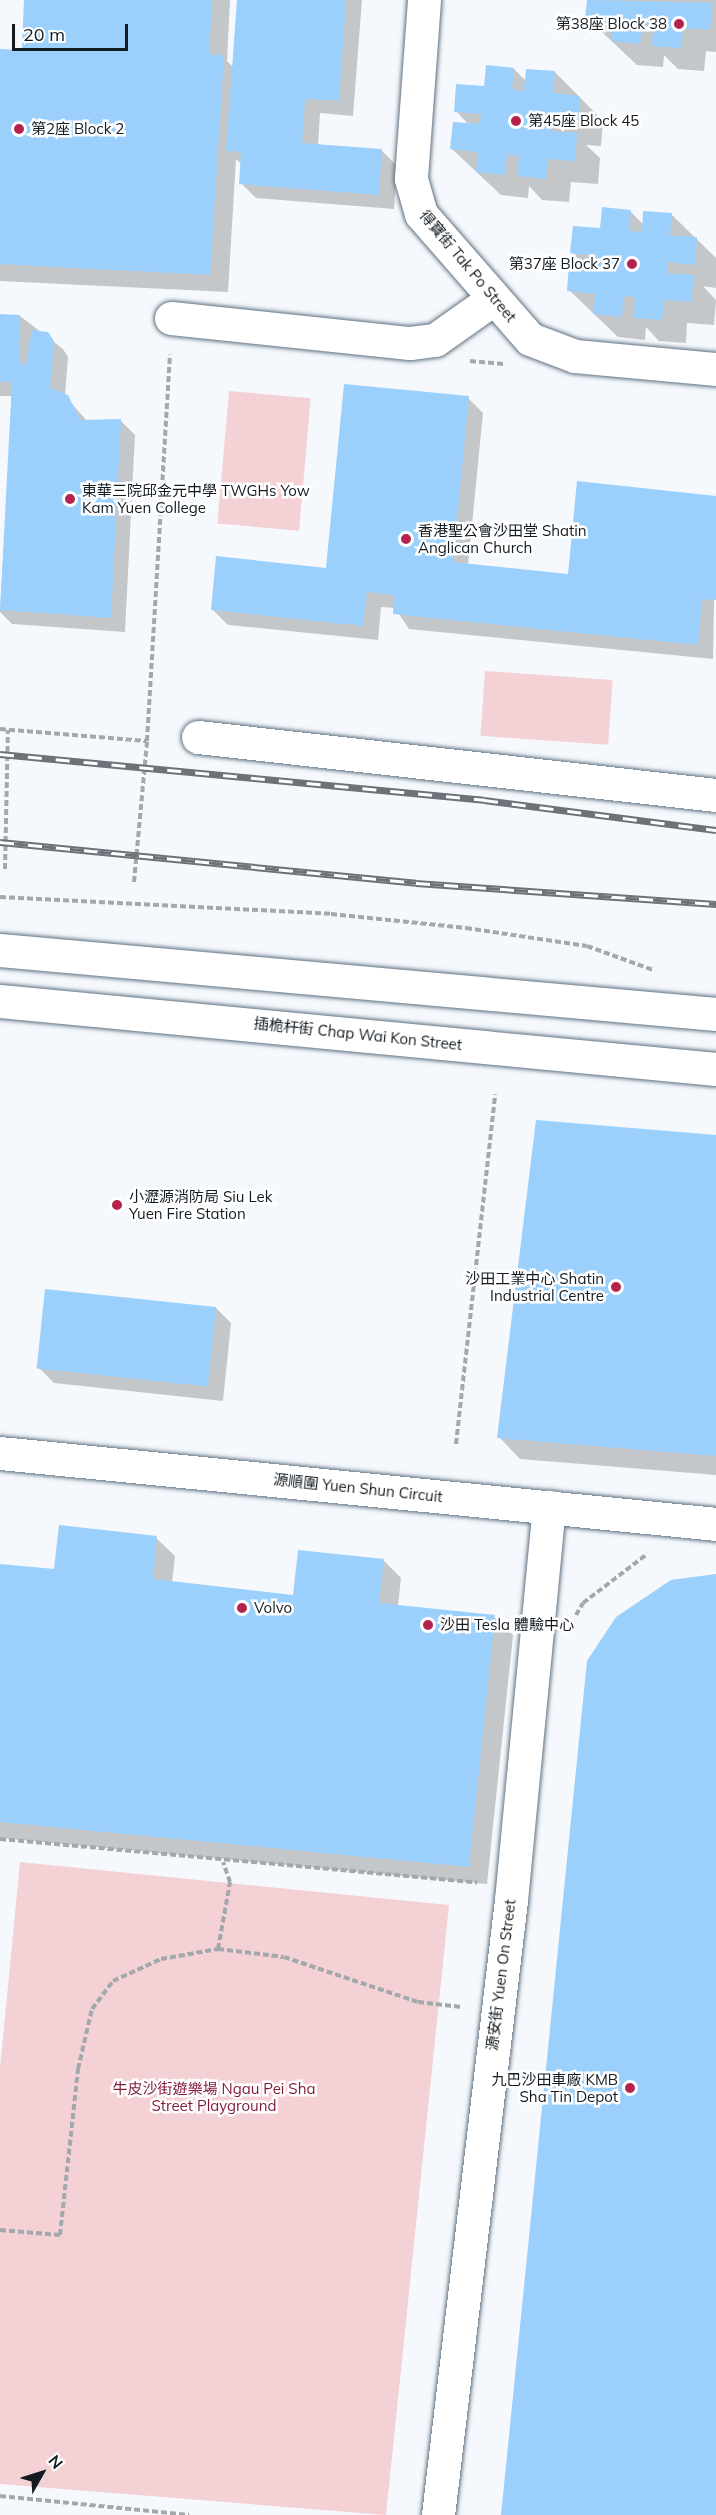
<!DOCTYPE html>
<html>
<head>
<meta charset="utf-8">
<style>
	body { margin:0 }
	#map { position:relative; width:716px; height:2515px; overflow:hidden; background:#f5f9fd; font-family:Mulish,"Noto Sans TC",sans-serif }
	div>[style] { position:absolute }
	.green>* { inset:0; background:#f4d1d5; transform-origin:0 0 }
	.shadow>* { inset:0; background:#0003 }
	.building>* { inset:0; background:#9bd0fc; transform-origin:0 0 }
	.path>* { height:4px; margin-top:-2px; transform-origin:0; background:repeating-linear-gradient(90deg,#a2a8ac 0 6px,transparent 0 9px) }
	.roads { filter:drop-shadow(0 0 2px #607282) drop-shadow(0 0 2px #607282) }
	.minor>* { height:33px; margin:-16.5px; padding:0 16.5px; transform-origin:16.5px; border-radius:16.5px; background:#fff }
	.rail>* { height:7px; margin-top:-3.5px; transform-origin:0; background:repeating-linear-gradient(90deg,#fff 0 14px,#6c7378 0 28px); box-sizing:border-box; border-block:2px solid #6c7378 }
	.dots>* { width:16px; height:16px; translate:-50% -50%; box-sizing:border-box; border:3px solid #fff; border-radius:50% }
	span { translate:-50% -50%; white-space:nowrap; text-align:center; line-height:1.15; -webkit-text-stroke:5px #fff; paint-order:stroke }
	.poi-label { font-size:15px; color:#131b21 }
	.right { translate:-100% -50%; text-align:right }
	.left { translate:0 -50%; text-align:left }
	.street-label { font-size:15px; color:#131b21 }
	.park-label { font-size:15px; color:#7f1b37 }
	.north { position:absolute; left:12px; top:2443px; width:60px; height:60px; -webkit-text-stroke:4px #fff; paint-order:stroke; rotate:51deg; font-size:16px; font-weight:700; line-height:24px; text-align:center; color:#131b21 }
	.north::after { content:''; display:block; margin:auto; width:21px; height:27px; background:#131b21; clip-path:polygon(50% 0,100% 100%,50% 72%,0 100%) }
	.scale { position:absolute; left:12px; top:24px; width:116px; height:27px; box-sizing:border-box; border:3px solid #131b21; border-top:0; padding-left:8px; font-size:18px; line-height:21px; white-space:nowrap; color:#131b21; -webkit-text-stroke:4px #fff; paint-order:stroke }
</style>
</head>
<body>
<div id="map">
	<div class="green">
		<div style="left:229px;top:391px;width:82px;height:133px;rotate:5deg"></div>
		<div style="left:485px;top:671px;width:128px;height:65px;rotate:4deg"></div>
		<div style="clip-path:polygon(20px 1862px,449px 1905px,386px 2515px,0 2484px,0 2068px)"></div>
	</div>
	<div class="shadow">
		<div style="clip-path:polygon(26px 0,230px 0,227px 61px,233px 67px,238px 0,362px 0,353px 116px,320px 113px,318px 146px,382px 151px,397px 166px,394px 209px,256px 198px,241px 183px,242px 165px,236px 159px,228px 292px,0 281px,0 51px,23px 52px)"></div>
		<div style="clip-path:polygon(589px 0,716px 0,716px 52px,706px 51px,704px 71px,678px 69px,664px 55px,663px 67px,637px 65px,587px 18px)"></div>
		<div style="clip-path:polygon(514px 69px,527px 82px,555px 72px,603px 121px,601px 146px,586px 145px,600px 158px,598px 184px,571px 182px,569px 202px,542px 200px,529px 186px,528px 198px,501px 195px,452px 149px,469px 125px,456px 111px)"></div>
		<div style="clip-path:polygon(630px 211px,644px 225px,671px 214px,716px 258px,716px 288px,703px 286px,716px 300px,714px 325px,687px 323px,686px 343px,659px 341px,646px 327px,645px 340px,618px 337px,569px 290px,586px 266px,572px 253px)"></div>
		<div style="clip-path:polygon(0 316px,20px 316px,63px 349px,68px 357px,65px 396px,87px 421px,120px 420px,135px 435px,125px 632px,12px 624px,0 612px,13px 396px,0 396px)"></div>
		<div style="clip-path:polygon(468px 398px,483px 413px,468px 565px,569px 576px,716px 497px,713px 659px,409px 629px,395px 608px,381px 607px,378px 640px,228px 625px,213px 610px,327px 569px)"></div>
		<div style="clip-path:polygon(716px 1137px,716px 1475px,520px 1459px,499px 1437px)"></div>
		<div style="clip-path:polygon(216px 1308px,231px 1323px,223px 1401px,54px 1383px,39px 1368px)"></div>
		<div style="clip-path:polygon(156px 1538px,175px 1556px,172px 1583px,294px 1597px,383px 1560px,401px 1578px,398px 1606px,494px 1617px,513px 1635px,487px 1884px,0 1838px,0 1565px,55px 1571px)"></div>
	</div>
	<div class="building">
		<div style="clip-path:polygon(24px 0,212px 0,209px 54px,224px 56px,210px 275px,0 264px,0 49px,22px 50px)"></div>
		<div style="clip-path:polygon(237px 0,346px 0,339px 101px,305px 99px,302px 143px,382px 149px,379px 195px,239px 184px,241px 152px,226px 151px)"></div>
		<div style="clip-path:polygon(587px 0,712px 3px,710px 30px,683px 28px,681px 48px,652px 46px,654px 25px,642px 24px,640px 44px,611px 41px,613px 21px,585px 18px)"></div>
		<div style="clip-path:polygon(486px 65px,514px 68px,512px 89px,524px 91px,526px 69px,555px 71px,553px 93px,580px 96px,578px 123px,551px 121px,550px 131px,577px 133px,575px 161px,548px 159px,546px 179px,517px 176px,519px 156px,507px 154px,505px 175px,476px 172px,478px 152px,450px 149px,453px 122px,480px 124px,481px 114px,454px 112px,456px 84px,484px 86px)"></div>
		<div style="clip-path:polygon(602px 207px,631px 210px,629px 231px,642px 232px,643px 211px,672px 213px,670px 235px,697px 237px,695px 265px,668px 262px,667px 273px,694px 275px,691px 302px,664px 300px,662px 320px,634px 318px,635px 297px,623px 296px,622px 317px,593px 314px,595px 294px,567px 291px,569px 263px,597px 266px,598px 256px,570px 253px,573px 226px,600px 228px)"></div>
		<div style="clip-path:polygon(0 314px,20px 315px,19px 363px,26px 364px,32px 330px,48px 332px,54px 341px,50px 388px,68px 395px,80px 420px,121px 419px,111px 618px,0 610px,12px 382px,0 382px)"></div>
		<div style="clip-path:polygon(344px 384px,469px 396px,453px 562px,568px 574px,577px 481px,716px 496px,716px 600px,702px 599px,698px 645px,393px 614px,394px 595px,367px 592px,363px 626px,211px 610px,216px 556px,326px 568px)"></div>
		<div style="clip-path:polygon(536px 1120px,716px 1135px,716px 1456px,497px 1438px)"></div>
		<div style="left:45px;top:1289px;width:172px;height:80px;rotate:6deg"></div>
		<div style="clip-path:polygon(59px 1525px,157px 1536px,153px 1579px,293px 1595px,298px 1550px,384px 1559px,379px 1603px,495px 1615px,469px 1867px,0 1822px,0 1564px,54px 1569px)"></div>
		<div style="clip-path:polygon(716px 1574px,716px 2515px,501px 2515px,587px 1661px,616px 1617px,671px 1580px)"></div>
	</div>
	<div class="path">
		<div style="left:470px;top:361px;width:34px;rotate:5deg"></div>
		<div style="left:0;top:729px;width:147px;rotate:4.7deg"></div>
		<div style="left:147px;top:741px;width:387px;rotate:-86.6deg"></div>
		<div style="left:5px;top:869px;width:139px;rotate:-88.8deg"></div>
		<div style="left:134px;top:882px;width:142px;rotate:-84.7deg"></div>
		<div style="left:0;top:897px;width:331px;rotate:2.9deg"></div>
		<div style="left:331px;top:914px;width:136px;rotate:5.9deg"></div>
		<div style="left:466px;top:928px;width:122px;rotate:8.5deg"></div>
		<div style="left:587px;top:946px;width:70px;rotate:20deg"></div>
		<div style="left:456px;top:1444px;width:352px;rotate:-83.6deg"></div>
		<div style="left:576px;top:1615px;width:14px;rotate:-60deg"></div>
		<div style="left:583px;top:1603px;width:81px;rotate:-37.4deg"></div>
		<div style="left:0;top:1839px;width:479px;rotate:5.2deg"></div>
		<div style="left:218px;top:1949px;width:68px;rotate:-79.8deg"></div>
		<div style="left:230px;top:1882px;width:21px;rotate:-109deg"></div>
		<div style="left:0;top:2230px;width:60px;rotate:4.8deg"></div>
		<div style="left:60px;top:2235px;width:167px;rotate:-83.8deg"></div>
		<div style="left:78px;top:2069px;width:62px;rotate:-76.9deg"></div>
		<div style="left:92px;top:2009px;width:35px;rotate:-53deg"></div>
		<div style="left:113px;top:1981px;width:53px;rotate:-24.6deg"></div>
		<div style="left:161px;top:1959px;width:58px;rotate:-10deg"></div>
		<div style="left:218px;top:1949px;width:66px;rotate:6.9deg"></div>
		<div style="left:284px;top:1957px;width:141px;rotate:18.6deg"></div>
		<div style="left:418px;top:2002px;width:44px;rotate:6.5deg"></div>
		<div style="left:0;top:2496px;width:190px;rotate:5.7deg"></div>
	</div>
	<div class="roads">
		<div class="minor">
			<div style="left:424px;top:0;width:179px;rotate:94.2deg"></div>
			<div style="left:411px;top:179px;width:36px;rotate:74deg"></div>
			<div style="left:421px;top:214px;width:166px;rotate:48.9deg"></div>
			<div style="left:530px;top:339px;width:48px;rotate:20.7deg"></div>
			<div style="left:575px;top:356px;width:142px;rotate:5.3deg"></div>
			<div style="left:171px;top:318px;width:240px;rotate:6deg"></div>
			<div style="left:410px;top:343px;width:25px;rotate:-7deg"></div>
			<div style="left:435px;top:340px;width:71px;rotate:-35.3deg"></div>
			<div style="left:198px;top:737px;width:521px;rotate:6.39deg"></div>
			<div style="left:0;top:950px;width:719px;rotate:5.11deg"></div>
			<div style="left:0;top:1001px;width:719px;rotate:5.43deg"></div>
			<div style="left:0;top:1453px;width:720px;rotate:5.66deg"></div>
			<div style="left:438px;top:2515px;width:619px;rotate:-83.23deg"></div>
			<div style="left:511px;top:1900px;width:395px;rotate:-84.5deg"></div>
		</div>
	</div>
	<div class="rail">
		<div style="left:0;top:754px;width:486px;rotate:5.4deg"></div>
		<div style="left:484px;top:800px;width:234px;rotate:7.4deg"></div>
		<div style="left:0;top:842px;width:418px;rotate:5.6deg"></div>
		<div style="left:416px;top:883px;width:301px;rotate:4deg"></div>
	</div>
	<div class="dots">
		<div style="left:679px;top:24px;background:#b4234e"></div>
		<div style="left:516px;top:121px;background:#b4234e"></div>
		<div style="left:19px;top:129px;background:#b4234e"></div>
		<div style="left:632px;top:264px;background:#b4234e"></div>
		<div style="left:70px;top:499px;background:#b4234e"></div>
		<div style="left:406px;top:539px;background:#b4234e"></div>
		<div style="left:117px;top:1205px;background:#b4234e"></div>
		<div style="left:616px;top:1287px;background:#b4234e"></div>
		<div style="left:242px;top:1608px;background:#b4234e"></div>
		<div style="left:428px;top:1625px;background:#b4234e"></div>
		<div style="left:630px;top:2088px;background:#b4234e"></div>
	</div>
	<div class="poi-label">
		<span class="right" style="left:667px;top:24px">第38座 Block 38</span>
		<span class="left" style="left:528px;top:121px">第45座 Block 45</span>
		<span class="left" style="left:31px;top:129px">第2座 Block 2</span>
		<span class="right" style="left:620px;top:264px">第37座 Block 37</span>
		<span class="left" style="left:82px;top:499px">東華三院邱金元中學 TWGHs Yow<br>Kam Yuen College</span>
		<span class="left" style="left:418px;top:539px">香港聖公會沙田堂 Shatin<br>Anglican Church</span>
		<span class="left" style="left:129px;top:1205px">小瀝源消防局 Siu Lek<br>Yuen Fire Station</span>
		<span class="right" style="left:604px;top:1287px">沙田工業中心 Shatin<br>Industrial Centre</span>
		<span class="left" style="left:254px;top:1608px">Volvo</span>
		<span class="left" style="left:440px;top:1625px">沙田 Tesla 體驗中心</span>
		<span class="right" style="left:618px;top:2088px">九巴沙田車廠 KMB<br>Sha Tin Depot</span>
	</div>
	<div class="street-label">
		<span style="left:468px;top:266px;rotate:50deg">得寶街 Tak Po Street</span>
		<span style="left:358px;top:1034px;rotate:6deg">插桅杆街 Chap Wai Kon Street</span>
		<span style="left:358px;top:1488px;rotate:6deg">源順圍 Yuen Shun Circuit</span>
		<span style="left:501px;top:1975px;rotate:-83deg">源安街 Yuen On Street</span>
	</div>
	<div class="park-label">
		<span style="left:214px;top:2097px">牛皮沙街遊樂場 Ngau Pei Sha<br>Street Playground</span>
	</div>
	<div class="north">N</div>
	<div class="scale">20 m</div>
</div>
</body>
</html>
